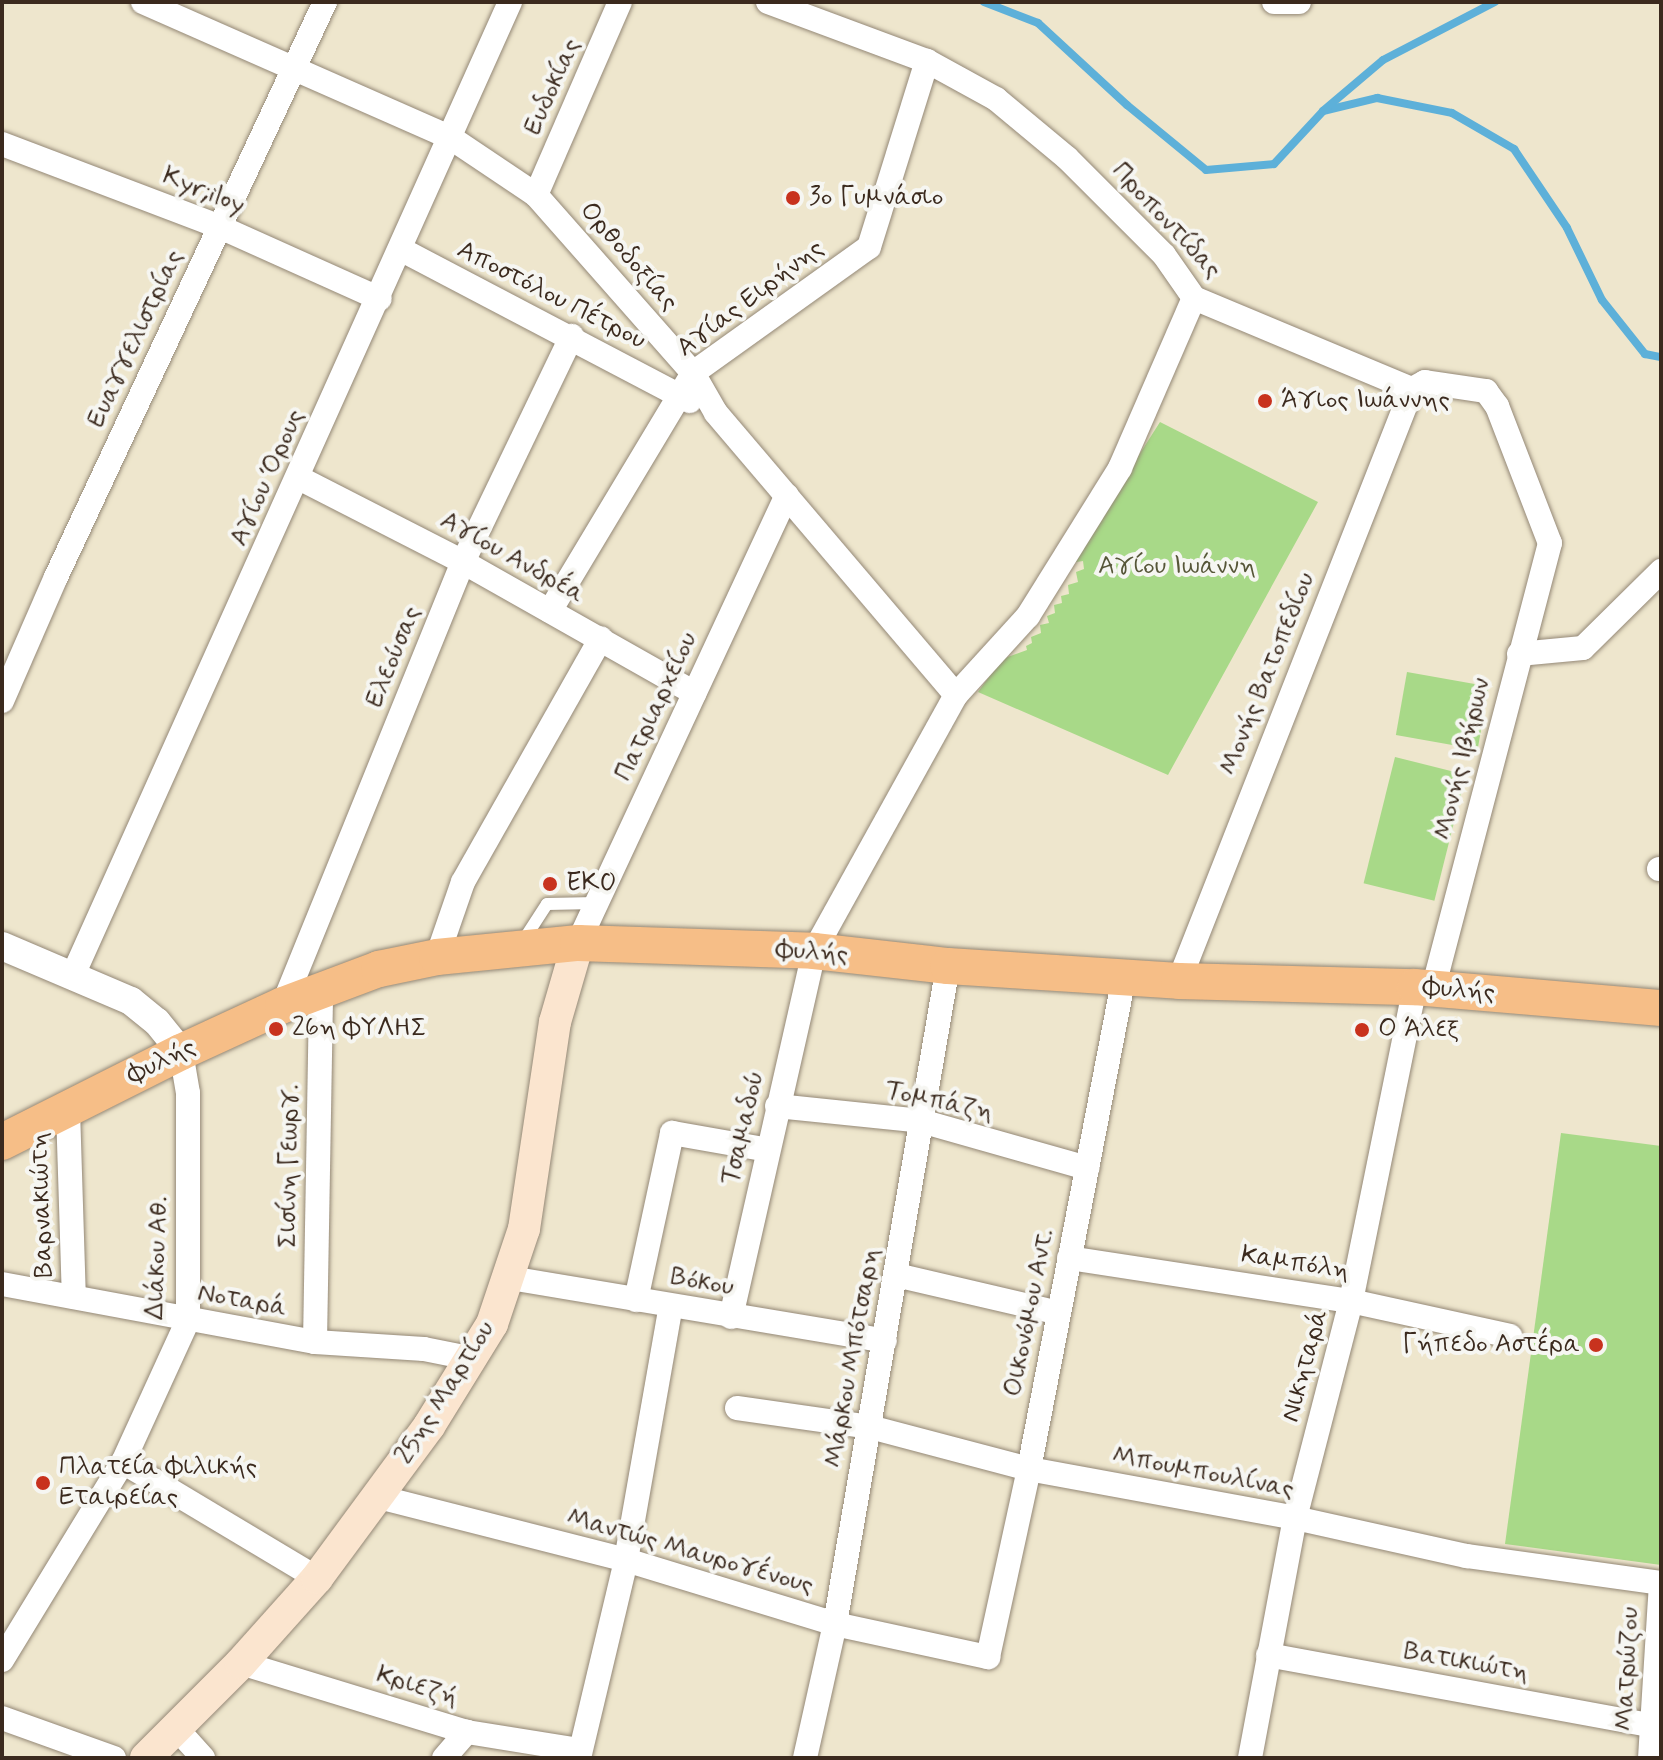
<!DOCTYPE html>
<html>
<head>
<meta charset="utf-8">
<style>
	body { margin:0 }
	#map { position:relative; width:1663px; height:1760px; overflow:hidden; background:#eee6cd; font-family:Mynerve,sans-serif }
	div>[style] { position:absolute }
	.green>* { inset:0; background:#a8d988; transform-origin:0 0 }
	.stream>* { height:8px; margin:-4px; padding:0 4px; transform-origin:4px; border-radius:4px; background:#5db0d9 }
	.roads { filter:drop-shadow(0 0 2px #948876) drop-shadow(0 0 2px #948876) }
	.service>* { height:12px; margin:-6px; padding:0 6px; transform-origin:6px; border-radius:6px; background:#fff }
	.minor>* { height:24px; margin:-12px; padding:0 12px; transform-origin:12px; border-radius:12px; background:#fff }
	.tertiary>* { height:28px; margin:-14px; padding:0 14px; transform-origin:14px; border-radius:14px; background:#fff }
	.secondary>* { height:32px; margin:-16px; padding:0 16px; transform-origin:16px; border-radius:16px; background:#fbe5cf }
	.primary>* { height:36px; margin:-18px; padding:0 18px; transform-origin:18px; border-radius:18px; background:#f6be87 }
	.dots>* { width:22px; height:22px; translate:-50% -50%; box-sizing:border-box; border:4px solid #f6f6f2; border-radius:50% }
	span { translate:-50% -50%; white-space:nowrap; text-align:center; line-height:1.15; -webkit-text-stroke:8px #f6f6f2; paint-order:stroke }
	.street-label { font-size:26px; color:#3b2a1e }
	.poi-label { font-size:26px; color:#3b2a1e }
	.left { translate:0 -50%; text-align:left }
	.right { translate:-100% -50%; text-align:right }
	.park-label { font-size:26px; color:#565638 }
	.frame { position:absolute; inset:0; border:4px solid #3b2a1e; pointer-events:none }
</style>
</head>
<body>
<div id="map">
	<div class="green">
		<div style="clip-path:polygon(1160px 422px,1318px 502px,1168px 775px,978px 692px,1002px 659px,1027px 650px,1026px 646px,1032px 643px,1031px 637px,1041px 633px,1040px 625px,1049px 623px,1047px 616px,1055px 613px,1054px 605px,1062px 603px,1061px 596px,1069px 594px,1068px 585px,1078px 582px,1076px 572px,1084px 569px,1083px 561px,1070px 563px)"></div>
		<div style="left:1407px;top:672px;width:83px;height:64px;rotate:10deg"></div>
		<div style="left:1395px;top:757px;width:73px;height:130px;rotate:14deg"></div>
		<div style="clip-path:polygon(1561px 1133px,1661px 1146px,1661px 1565px,1505px 1544px)"></div>
	</div>
	<div class="stream">
		<div style="left:984px;top:2px;width:58px;rotate:21.3deg"></div>
		<div style="left:1038px;top:23px;width:121px;rotate:42.7deg"></div>
		<div style="left:1127px;top:105px;width:102px;rotate:39.4deg"></div>
		<div style="left:1206px;top:170px;width:68px;rotate:-5deg"></div>
		<div style="left:1274px;top:164px;width:72px;rotate:-47.2deg"></div>
		<div style="left:1323px;top:111px;width:56px;rotate:-13.5deg"></div>
		<div style="left:1377px;top:98px;width:76px;rotate:11.3deg"></div>
		<div style="left:1452px;top:113px;width:72px;rotate:30.1deg"></div>
		<div style="left:1514px;top:149px;width:95px;rotate:56.1deg"></div>
		<div style="left:1567px;top:228px;width:80px;rotate:64.1deg"></div>
		<div style="left:1602px;top:300px;width:69px;rotate:51.5deg"></div>
		<div style="left:1645px;top:354px;width:16px;rotate:11deg"></div>
		<div style="left:1324px;top:110px;width:77px;rotate:-40.3deg"></div>
		<div style="left:1383px;top:60px;width:126px;rotate:-27.4deg"></div>
	</div>
	<div class="roads">
		<div class="service">
			<div style="left:523px;top:941px;width:44px;rotate:-57deg"></div>
			<div style="left:547px;top:904px;width:49px;rotate:-1.2deg"></div>
		</div>
		<div class="minor">
			<div style="left:143px;top:2px;width:337px;rotate:23.8deg"></div>
			<div style="left:451px;top:138px;width:102px;rotate:33.8deg"></div>
			<div style="left:536px;top:195px;width:237px;rotate:48.6deg"></div>
			<div style="left:693px;top:373px;width:46px;rotate:60.1deg"></div>
			<div style="left:716px;top:413px;width:370px;rotate:49.6deg"></div>
			<div style="left:768px;top:2px;width:170px;rotate:20.4deg"></div>
			<div style="left:927px;top:61px;width:79px;rotate:28.8deg"></div>
			<div style="left:996px;top:99px;width:92px;rotate:39.7deg"></div>
			<div style="left:1067px;top:158px;width:137px;rotate:45deg"></div>
			<div style="left:1164px;top:255px;width:52px;rotate:55.1deg"></div>
			<div style="left:1194px;top:298px;width:236px;rotate:22.7deg"></div>
			<div style="left:1412px;top:389px;width:15px;rotate:-28deg"></div>
			<div style="left:1425px;top:382px;width:62px;rotate:8.4deg"></div>
			<div style="left:1486px;top:391px;width:19px;rotate:54deg"></div>
			<div style="left:1497px;top:406px;width:147px;rotate:68.9deg"></div>
			<div style="left:1550px;top:543px;width:460px;rotate:104.7deg"></div>
			<div style="left:1274px;top:2px;width:25px"></div>
			<div style="left:2px;top:144px;width:233px;rotate:20.8deg"></div>
			<div style="left:220px;top:227px;width:175px;rotate:24.2deg"></div>
			<div style="left:536px;top:195px;width:210px;rotate:-66.5deg"></div>
			<div style="left:402px;top:250px;width:325px;rotate:27.7deg"></div>
			<div style="left:299px;top:478px;width:184px;rotate:27.1deg"></div>
			<div style="left:463px;top:562px;width:266px;rotate:29.5deg"></div>
			<div style="left:550px;top:611px;width:278px;rotate:-59deg"></div>
			<div style="left:693px;top:373px;width:216px;rotate:-35.6deg"></div>
			<div style="left:869px;top:247px;width:195px;rotate:-72.7deg"></div>
			<div style="left:1519px;top:654px;width:64px;rotate:-5.4deg"></div>
			<div style="left:1583px;top:648px;width:110px;rotate:-44.6deg"></div>
			<div style="left:2px;top:701px;width:135px;rotate:-66.5deg"></div>
			<div style="left:56px;top:577px;width:635px;rotate:-64.93deg"></div>
			<div style="left:1659px;top:869px;width:2px"></div>
			<div style="left:578px;top:943px;width:494px;rotate:-65deg"></div>
			<div style="left:437px;top:957px;width:79px;rotate:-70.9deg"></div>
			<div style="left:463px;top:882px;width:280px;rotate:-60.5deg"></div>
			<div style="left:73px;top:975px;width:1067px;rotate:-65.81deg"></div>
			<div style="left:1179px;top:981px;width:636px;rotate:-68.52deg"></div>
			<div style="left:283px;top:1005px;width:478px;rotate:-67.9deg"></div>
			<div style="left:463px;top:562px;width:251px;rotate:-64.3deg"></div>
			<div style="left:777px;top:1106px;width:145px;rotate:5.9deg"></div>
			<div style="left:921px;top:1121px;width:173px;rotate:15.8deg"></div>
			<div style="left:68px;top:1110px;width:187px;rotate:88.2deg"></div>
			<div style="left:1069px;top:1258px;width:285px;rotate:8.7deg"></div>
			<div style="left:1351px;top:1301px;width:163px;rotate:12.4deg"></div>
			<div style="left:896px;top:1275px;width:167px;rotate:13.1deg"></div>
			<div style="left:510px;top:1278px;width:380px;rotate:9.5deg"></div>
			<div style="left:2px;top:1284px;width:318px;rotate:10.5deg"></div>
			<div style="left:315px;top:1342px;width:109px;rotate:3.7deg"></div>
			<div style="left:424px;top:1349px;width:51px;rotate:11.3deg"></div>
			<div style="left:636px;top:1300px;width:171px;rotate:-77.8deg"></div>
			<div style="left:672px;top:1133px;width:97px;rotate:10deg"></div>
			<div style="left:731px;top:1317px;width:375px;rotate:-77.2deg"></div>
			<div style="left:814px;top:951px;width:293px;rotate:-61deg"></div>
			<div style="left:956px;top:695px;width:107px;rotate:-47.7deg"></div>
			<div style="left:1028px;top:616px;width:174px;rotate:-58.1deg"></div>
			<div style="left:1120px;top:468px;width:185px;rotate:-66.5deg"></div>
			<div style="left:315px;top:1342px;width:351px;rotate:-89deg"></div>
			<div style="left:737px;top:1408px;width:134px;rotate:8.1deg"></div>
			<div style="left:870px;top:1427px;width:164px;rotate:14.8deg"></div>
			<div style="left:1029px;top:1469px;width:270px;rotate:10.4deg"></div>
			<div style="left:1295px;top:1518px;width:176px;rotate:12.5deg"></div>
			<div style="left:1467px;top:1556px;width:196px;rotate:7.9deg"></div>
			<div style="left:123px;top:1462px;width:226px;rotate:30.9deg"></div>
			<div style="left:379px;top:1497px;width:255px;rotate:14.3deg"></div>
			<div style="left:626px;top:1560px;width:219px;rotate:17deg"></div>
			<div style="left:835px;top:1624px;width:157px;rotate:12.2deg"></div>
			<div style="left:988px;top:1657px;width:192px;rotate:-77.7deg"></div>
			<div style="left:1029px;top:1469px;width:501px;rotate:-79.07deg"></div>
			<div style="left:1268px;top:1655px;width:392px;rotate:10.4deg"></div>
			<div style="left:2px;top:1660px;width:232px;rotate:-58.6deg"></div>
			<div style="left:123px;top:1462px;width:156px;rotate:-65.4deg"></div>
			<div style="left:188px;top:1320px;width:227px;rotate:-90deg"></div>
			<div style="left:188px;top:1093px;width:42px;rotate:-99.7deg"></div>
			<div style="left:241px;top:1663px;width:236px;rotate:17deg"></div>
			<div style="left:467px;top:1732px;width:114px;rotate:9.1deg"></div>
			<div style="left:2px;top:1718px;width:119px;rotate:19.7deg"></div>
			<div style="left:177px;top:1729px;width:39px;rotate:48deg"></div>
			<div style="left:444px;top:1758px;width:35px;rotate:-49deg"></div>
			<div style="left:579px;top:1758px;width:204px;rotate:-76.6deg"></div>
			<div style="left:626px;top:1560px;width:258px;rotate:-80deg"></div>
			<div style="left:805px;top:1758px;width:137px;rotate:-77.4deg"></div>
			<div style="left:835px;top:1624px;width:668px;rotate:-80.26deg"></div>
			<div style="left:1250px;top:1758px;width:244px;rotate:-79.4deg"></div>
			<div style="left:1295px;top:1518px;width:224px;rotate:-75.5deg"></div>
			<div style="left:1351px;top:1301px;width:320px;rotate:-78.5deg"></div>
			<div style="left:1650px;top:1758px;width:175px;rotate:-86.4deg"></div>
		</div>
		<div class="tertiary">
			<div style="left:2px;top:946px;width:140px;rotate:23.1deg"></div>
			<div style="left:131px;top:1001px;width:33px;rotate:39deg"></div>
			<div style="left:157px;top:1022px;width:38px;rotate:51deg"></div>
		</div>
		<div class="secondary">
			<div style="left:146px;top:1758px;width:134px;rotate:-45deg"></div>
			<div style="left:241px;top:1663px;width:114px;rotate:-48.2deg"></div>
			<div style="left:317px;top:1578px;width:189px;rotate:-53.6deg"></div>
			<div style="left:429px;top:1426px;width:120px;rotate:-58.3deg"></div>
			<div style="left:492px;top:1324px;width:100px;rotate:-71.4deg"></div>
			<div style="left:524px;top:1229px;width:209px;rotate:-81.5deg"></div>
			<div style="left:555px;top:1022px;width:82px;rotate:-73.8deg"></div>
		</div>
		<div class="primary">
			<div style="left:2px;top:1142px;width:200px;rotate:-26.7deg"></div>
			<div style="left:181px;top:1052px;width:112px;rotate:-24.7deg"></div>
			<div style="left:283px;top:1005px;width:103px;rotate:-20.6deg"></div>
			<div style="left:379px;top:969px;width:59px;rotate:-11.7deg"></div>
			<div style="left:437px;top:957px;width:142px;rotate:-5.7deg"></div>
			<div style="left:578px;top:943px;width:236px;rotate:1.9deg"></div>
			<div style="left:814px;top:951px;width:135px;rotate:6.4deg"></div>
			<div style="left:948px;top:966px;width:231px;rotate:3.7deg"></div>
			<div style="left:1179px;top:981px;width:236px;rotate:1.5deg"></div>
			<div style="left:1415px;top:987px;width:247px;rotate:4.9deg"></div>
		</div>
	</div>
	<div class="dots">
		<div style="left:793px;top:198px;background:#c8321e"></div>
		<div style="left:1265px;top:401px;background:#c8321e"></div>
		<div style="left:550px;top:884px;background:#c8321e"></div>
		<div style="left:276px;top:1029px;background:#c8321e"></div>
		<div style="left:1362px;top:1030px;background:#c8321e"></div>
		<div style="left:1596px;top:1345px;background:#c8321e"></div>
		<div style="left:43px;top:1483px;background:#c8321e"></div>
	</div>
	<div class="street-label">
		<span style="left:553px;top:87px;rotate:-66deg">Ευδοκίας</span>
		<span style="left:203px;top:192px;rotate:22deg">Kyr;iloy</span>
		<span style="left:1166px;top:221px;rotate:47deg">Προποντίδας</span>
		<span style="left:628px;top:257px;rotate:49deg">Ορθοδοξίας</span>
		<span style="left:551px;top:296px;rotate:27deg">Αποστόλου Πέτρου</span>
		<span style="left:751px;top:299px;rotate:-37deg">Αγίας Ειρήνης</span>
		<span style="left:136px;top:339px;rotate:-65deg">Ευαγγελιστρίας</span>
		<span style="left:268px;top:478px;rotate:-66deg">Αγίου Όρους</span>
		<span style="left:512px;top:558px;rotate:29deg">Αγίου Ανδρέα</span>
		<span style="left:394px;top:657px;rotate:-68deg">Ελεούσας</span>
		<span style="left:1268px;top:674px;rotate:-68deg">Μονής Βατοπεδίου</span>
		<span style="left:657px;top:707px;rotate:-65deg">Πατριαρχείου</span>
		<span style="left:1463px;top:759px;rotate:-76deg">Μονής Ιβήρων</span>
		<span style="left:812px;top:953px;rotate:4deg">Φυλής</span>
		<span style="left:1459px;top:991px;rotate:5deg">Φυλής</span>
		<span style="left:162px;top:1062px;rotate:-26deg">Φυλής</span>
		<span style="left:939px;top:1102px;rotate:12deg">Τομπάζη</span>
		<span style="left:744px;top:1128px;rotate:-77deg">Τσαμαδού</span>
		<span style="left:290px;top:1166px;rotate:-89deg">Σισίνη Γεωργ.</span>
		<span style="left:43px;top:1205px;rotate:-92deg">Βαρνακιώτη</span>
		<span style="left:158px;top:1258px;rotate:-88deg">Διάκου Αθ.</span>
		<span style="left:1295px;top:1264px;rotate:9deg">Καμπόλη</span>
		<span style="left:702px;top:1283px;rotate:10deg">Βόκου</span>
		<span style="left:242px;top:1301px;rotate:10deg">Νοταρά</span>
		<span style="left:1030px;top:1313px;rotate:-79deg">Οικονόμου Αντ.</span>
		<span style="left:853px;top:1358px;rotate:-80deg">Μάρκου Μπότσαρη</span>
		<span style="left:1306px;top:1366px;rotate:-75deg">Νικηταρά</span>
		<span style="left:446px;top:1393px;rotate:-58deg">25ης Μαρτίου</span>
		<span style="left:1203px;top:1473px;rotate:11deg">Μπουμπουλίνας</span>
		<span style="left:690px;top:1552px;rotate:16deg">Μαντώς Μαυρογένους</span>
		<span style="left:1466px;top:1663px;rotate:10deg">Βατικιώτη</span>
		<span style="left:1628px;top:1669px;rotate:-87deg">Ματρώζου</span>
		<span style="left:417px;top:1687px;rotate:17deg">Κριεζή</span>
	</div>
	<div class="poi-label">
		<span class="left" style="left:809px;top:198px">3ο Γυμνάσιο</span>
		<span class="left" style="left:1281px;top:401px">Άγιος Ιωάννης</span>
		<span class="left" style="left:566px;top:884px">EKO</span>
		<span class="left" style="left:292px;top:1029px">26η ΦΥΛΗΣ</span>
		<span class="left" style="left:1378px;top:1030px">Ο Άλεξ</span>
		<span class="right" style="left:1580px;top:1345px">Γήπεδο Αστέρα</span>
		<span class="left" style="left:59px;top:1483px">Πλατεία Φιλικής<br>Εταιρείας</span>
	</div>
	<div class="park-label">
		<span style="left:1177px;top:567px">Αγίου Ιωάννη</span>
	</div>
	<div class="frame"></div>
</div>
</body>
</html>
